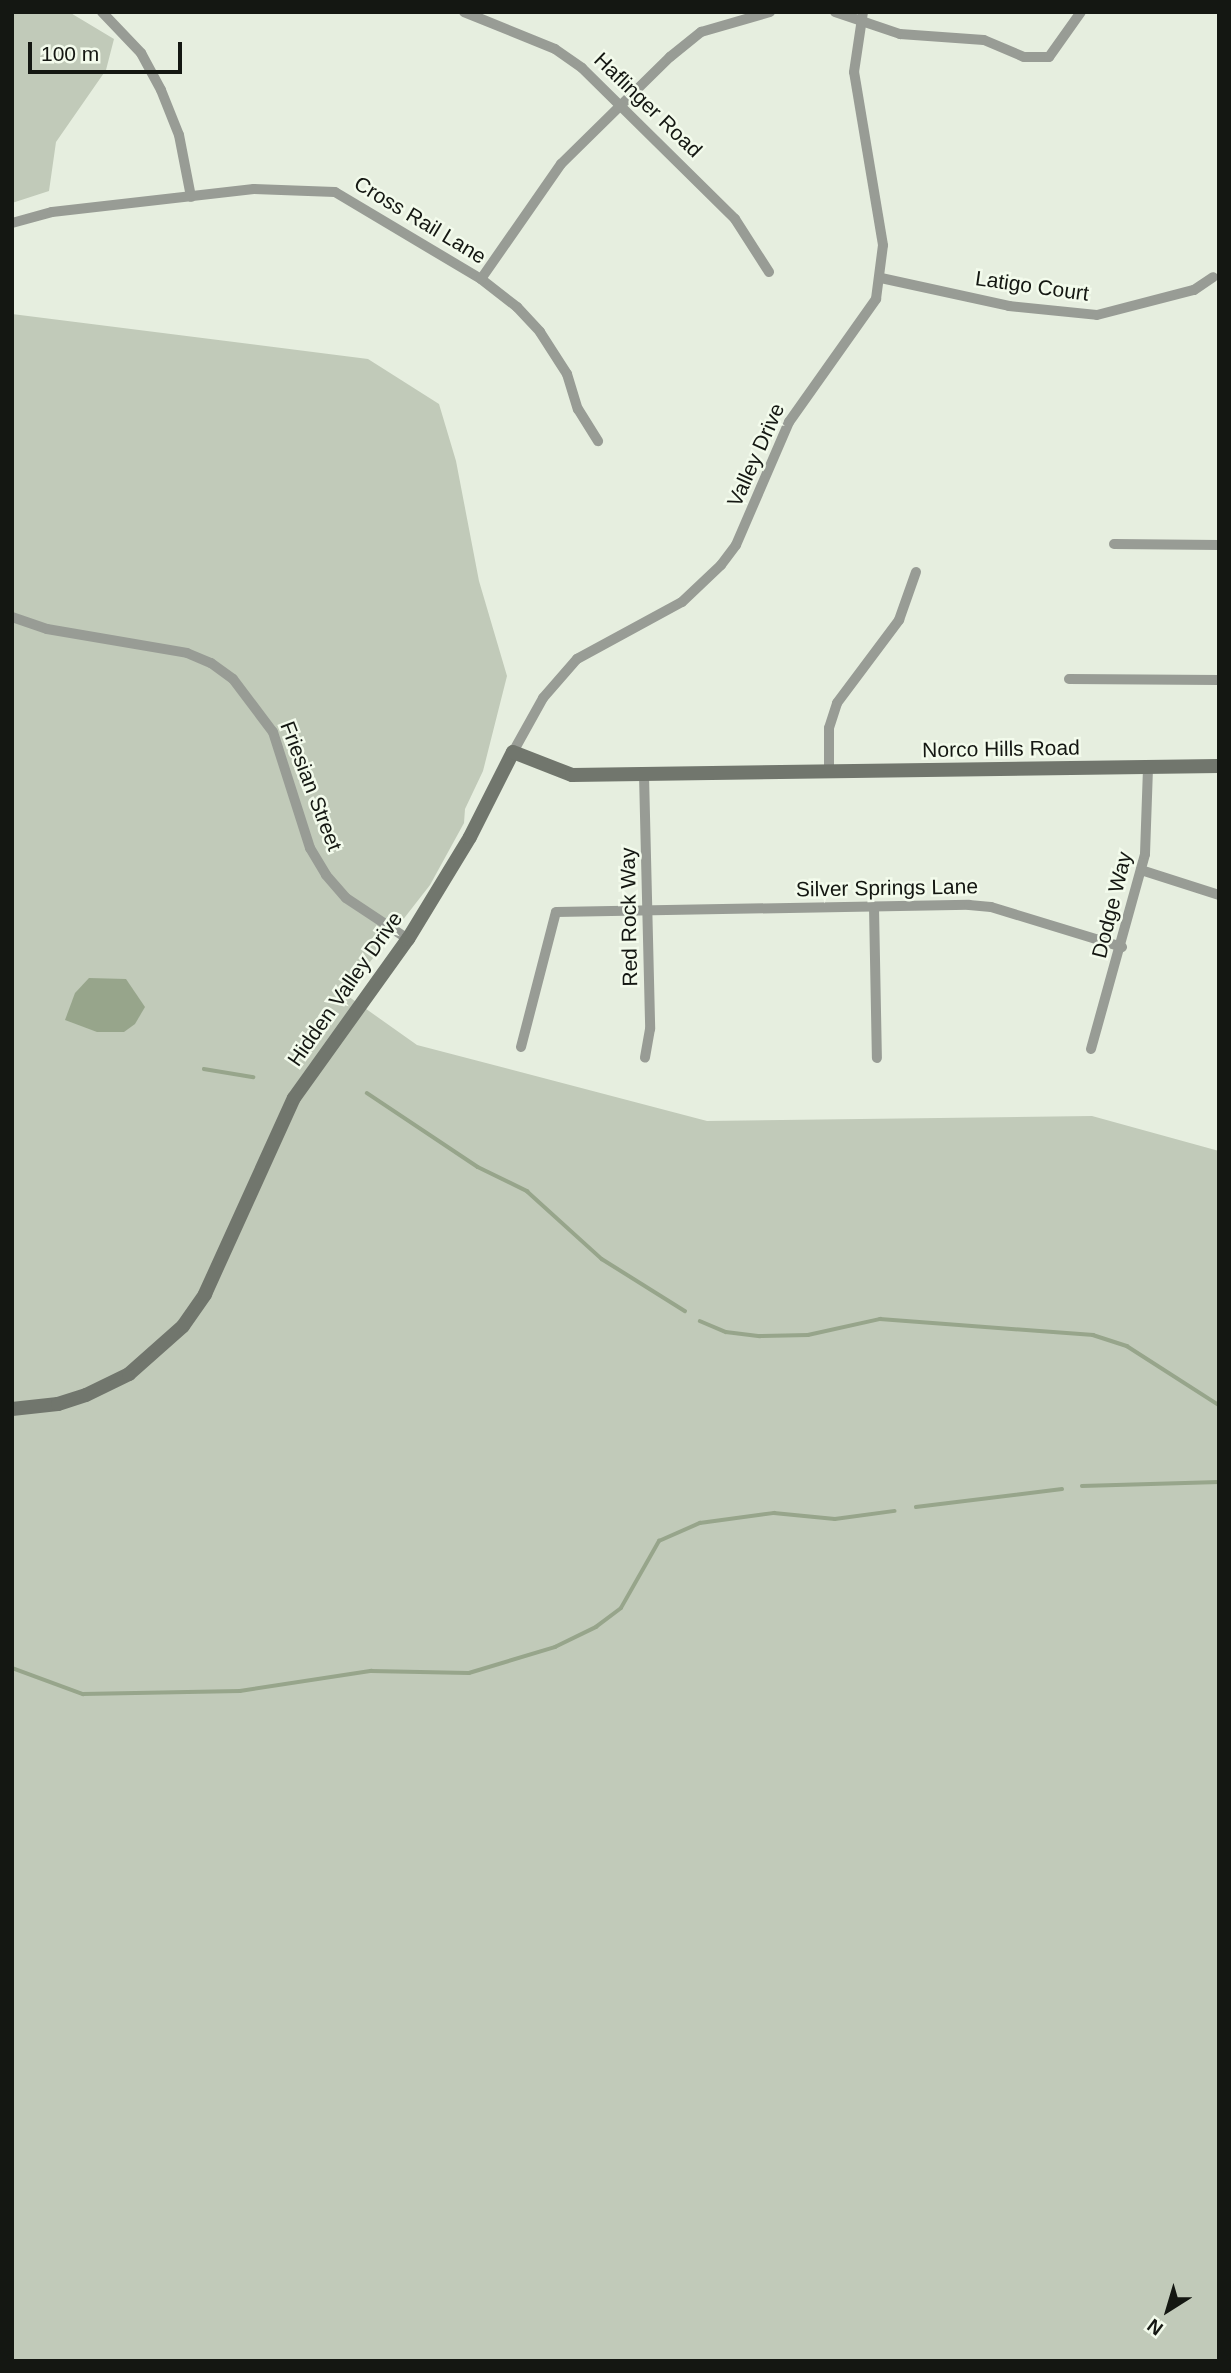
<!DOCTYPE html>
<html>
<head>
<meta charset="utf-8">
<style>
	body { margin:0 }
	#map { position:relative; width:1231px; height:2373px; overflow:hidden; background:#e6eedf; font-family:Helvetica,sans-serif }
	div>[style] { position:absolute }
	.green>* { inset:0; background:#c1cab9 }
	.water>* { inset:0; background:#97a58b }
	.stream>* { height:3.5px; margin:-1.75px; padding:0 1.75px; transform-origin:1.75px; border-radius:1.75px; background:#97a58b }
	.street>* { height:10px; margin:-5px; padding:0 5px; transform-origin:5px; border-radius:5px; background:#989c95 }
	.secondary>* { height:14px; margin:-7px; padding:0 7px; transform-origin:7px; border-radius:7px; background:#71766d }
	span { translate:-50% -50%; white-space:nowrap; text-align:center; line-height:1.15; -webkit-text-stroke:5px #f3fbec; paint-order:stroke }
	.street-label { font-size:21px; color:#141712 }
	.frame { position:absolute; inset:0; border:14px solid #141712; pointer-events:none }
	.north { position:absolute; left:1133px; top:2275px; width:70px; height:70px; -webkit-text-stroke:5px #f3fbec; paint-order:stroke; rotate:217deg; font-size:19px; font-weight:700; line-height:28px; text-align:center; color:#141712 }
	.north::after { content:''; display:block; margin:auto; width:24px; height:32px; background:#141712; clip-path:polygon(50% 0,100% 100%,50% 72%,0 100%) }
	.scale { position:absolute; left:28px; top:42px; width:154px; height:32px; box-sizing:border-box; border:4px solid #141712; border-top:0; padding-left:9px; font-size:21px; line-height:24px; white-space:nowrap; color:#141712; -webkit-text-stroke:5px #f3fbec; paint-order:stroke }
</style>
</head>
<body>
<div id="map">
	<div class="green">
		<div style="clip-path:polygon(12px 12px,69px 12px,114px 39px,106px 70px,56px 142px,49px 191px,12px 203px)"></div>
		<div style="clip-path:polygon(12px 314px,368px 359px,439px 404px,456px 461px,479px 581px,507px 676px,483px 771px,465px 809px,464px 823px,430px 885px,345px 994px,417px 1045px,707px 1121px,1092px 1116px,1219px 1151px,1219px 2361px,12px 2361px)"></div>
	</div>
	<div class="water">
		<div style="clip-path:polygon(89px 978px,126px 979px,145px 1007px,135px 1024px,124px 1032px,97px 1032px,65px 1020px,75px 993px)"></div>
	</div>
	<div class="stream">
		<div style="left:204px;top:1069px;width:50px;rotate:9.3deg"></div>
		<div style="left:367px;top:1093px;width:133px;rotate:33.7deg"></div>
		<div style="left:478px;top:1167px;width:55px;rotate:26.1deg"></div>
		<div style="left:527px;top:1191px;width:101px;rotate:42.2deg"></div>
		<div style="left:602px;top:1259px;width:98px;rotate:32.1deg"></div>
		<div style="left:700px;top:1321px;width:28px;rotate:23deg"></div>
		<div style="left:726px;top:1332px;width:34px;rotate:7deg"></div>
		<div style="left:760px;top:1336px;width:48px;rotate:-1.2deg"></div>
		<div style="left:808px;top:1335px;width:74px;rotate:-12.5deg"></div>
		<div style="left:880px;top:1319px;width:214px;rotate:4.3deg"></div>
		<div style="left:1093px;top:1335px;width:36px;rotate:18deg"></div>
		<div style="left:1127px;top:1346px;width:109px;rotate:32.7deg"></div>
		<div style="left:1082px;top:1486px;width:137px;rotate:-1.7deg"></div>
		<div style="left:916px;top:1507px;width:147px;rotate:-7deg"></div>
		<div style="left:12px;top:1668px;width:76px;rotate:20.1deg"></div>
		<div style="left:83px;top:1694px;width:157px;rotate:-1.1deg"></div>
		<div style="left:240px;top:1691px;width:133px;rotate:-8.7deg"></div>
		<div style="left:371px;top:1671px;width:98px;rotate:1.2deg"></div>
		<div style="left:469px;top:1673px;width:90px;rotate:-16.8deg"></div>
		<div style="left:555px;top:1647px;width:46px;rotate:-26deg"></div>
		<div style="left:596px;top:1627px;width:31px;rotate:-37deg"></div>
		<div style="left:621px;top:1608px;width:77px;rotate:-60.4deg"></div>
		<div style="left:659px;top:1541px;width:45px;rotate:-23.7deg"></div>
		<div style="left:700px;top:1523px;width:75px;rotate:-7.7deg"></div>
		<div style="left:774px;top:1513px;width:61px;rotate:5.6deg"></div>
		<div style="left:835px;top:1519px;width:60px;rotate:-7.7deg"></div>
	</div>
	<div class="street">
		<div style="left:102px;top:12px;width:57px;rotate:46.4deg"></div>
		<div style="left:141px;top:53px;width:42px;rotate:61.6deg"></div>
		<div style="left:161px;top:90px;width:48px;rotate:68.2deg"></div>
		<div style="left:179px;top:135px;width:63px;rotate:79deg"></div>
		<div style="left:464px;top:12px;width:98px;rotate:22.1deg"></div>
		<div style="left:555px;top:49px;width:33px;rotate:35deg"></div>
		<div style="left:582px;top:68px;width:215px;rotate:44.6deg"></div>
		<div style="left:735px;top:219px;width:63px;rotate:57.3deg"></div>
		<div style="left:835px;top:12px;width:69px;rotate:18.7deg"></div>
		<div style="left:900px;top:34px;width:84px;rotate:4.1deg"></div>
		<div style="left:984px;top:40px;width:43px;rotate:23deg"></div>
		<div style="left:1024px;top:57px;width:25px"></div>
		<div style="left:1049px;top:57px;width:55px;rotate:-54.6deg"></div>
		<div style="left:12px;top:223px;width:41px;rotate:-15.4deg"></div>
		<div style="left:52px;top:212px;width:203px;rotate:-6.5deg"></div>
		<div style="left:254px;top:189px;width:81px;rotate:2.1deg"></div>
		<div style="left:335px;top:192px;width:170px;rotate:30.8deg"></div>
		<div style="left:481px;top:279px;width:46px;rotate:37.9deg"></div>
		<div style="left:517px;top:307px;width:34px;rotate:47deg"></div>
		<div style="left:540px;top:332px;width:50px;rotate:57.3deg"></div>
		<div style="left:567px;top:374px;width:37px;rotate:73deg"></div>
		<div style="left:578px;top:409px;width:38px;rotate:58deg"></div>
		<div style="left:881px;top:278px;width:131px;rotate:12.3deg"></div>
		<div style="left:1009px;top:306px;width:88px;rotate:5.8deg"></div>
		<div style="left:1097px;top:315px;width:100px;rotate:-14.5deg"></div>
		<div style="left:1194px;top:290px;width:23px;rotate:-34deg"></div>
		<div style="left:481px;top:279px;width:140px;rotate:-55.2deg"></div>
		<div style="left:561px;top:164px;width:153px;rotate:-44.5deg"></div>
		<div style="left:670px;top:57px;width:40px;rotate:-39deg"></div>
		<div style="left:701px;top:32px;width:72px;rotate:-16.2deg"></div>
		<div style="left:1114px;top:544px;width:105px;rotate:0.5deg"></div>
		<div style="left:12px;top:617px;width:37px;rotate:19deg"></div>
		<div style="left:47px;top:629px;width:142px;rotate:9.7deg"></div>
		<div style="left:187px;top:653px;width:26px;rotate:23deg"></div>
		<div style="left:211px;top:663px;width:27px;rotate:36deg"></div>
		<div style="left:233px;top:679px;width:66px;rotate:53deg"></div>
		<div style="left:273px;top:732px;width:122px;rotate:72.3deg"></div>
		<div style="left:310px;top:848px;width:31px;rotate:59deg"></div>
		<div style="left:326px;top:875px;width:30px;rotate:49deg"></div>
		<div style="left:346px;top:898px;width:74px;rotate:33.5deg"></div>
		<div style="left:1069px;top:679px;width:150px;rotate:0.4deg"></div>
		<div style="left:513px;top:752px;width:62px;rotate:-60.9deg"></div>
		<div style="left:543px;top:698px;width:52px;rotate:-48.9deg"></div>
		<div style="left:577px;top:659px;width:119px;rotate:-28.5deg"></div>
		<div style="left:682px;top:602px;width:54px;rotate:-43.5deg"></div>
		<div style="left:721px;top:565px;width:25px;rotate:-53deg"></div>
		<div style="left:736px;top:545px;width:134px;rotate:-66.7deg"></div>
		<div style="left:789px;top:422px;width:151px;rotate:-54.7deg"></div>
		<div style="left:876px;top:299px;width:54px;rotate:-82.6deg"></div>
		<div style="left:883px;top:245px;width:175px;rotate:-99.5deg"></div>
		<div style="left:854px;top:72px;width:61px;rotate:-81.5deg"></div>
		<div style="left:829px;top:773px;width:45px;rotate:-90deg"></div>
		<div style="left:829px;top:728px;width:26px;rotate:-72deg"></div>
		<div style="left:837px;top:703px;width:104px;rotate:-53.2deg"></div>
		<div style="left:899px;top:620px;width:51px;rotate:-70.5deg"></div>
		<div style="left:644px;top:775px;width:254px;rotate:88.6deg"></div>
		<div style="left:650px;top:1029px;width:29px;rotate:100deg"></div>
		<div style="left:1141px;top:870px;width:82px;rotate:17.8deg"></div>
		<div style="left:874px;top:907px;width:151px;rotate:88.9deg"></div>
		<div style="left:521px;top:1047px;width:139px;rotate:-75.5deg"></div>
		<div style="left:556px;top:912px;width:413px;rotate:-1deg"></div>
		<div style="left:969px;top:905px;width:22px;rotate:5deg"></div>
		<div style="left:991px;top:907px;width:137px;rotate:17deg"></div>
		<div style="left:1091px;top:1049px;width:202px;rotate:-74.5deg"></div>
		<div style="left:1145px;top:854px;width:87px;rotate:-88deg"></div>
	</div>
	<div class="secondary">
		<div style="left:12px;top:1409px;width:46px;rotate:-6.2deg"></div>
		<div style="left:58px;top:1404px;width:29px;rotate:-18deg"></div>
		<div style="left:86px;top:1395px;width:48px;rotate:-26deg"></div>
		<div style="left:129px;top:1374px;width:72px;rotate:-41.6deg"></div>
		<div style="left:183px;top:1326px;width:39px;rotate:-55deg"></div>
		<div style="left:205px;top:1294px;width:215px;rotate:-65.6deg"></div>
		<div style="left:294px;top:1098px;width:196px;rotate:-54.4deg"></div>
		<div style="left:408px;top:939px;width:119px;rotate:-58.7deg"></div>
		<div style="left:470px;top:837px;width:95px;rotate:-63.2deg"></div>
		<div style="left:513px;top:752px;width:63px;rotate:21.3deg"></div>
		<div style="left:572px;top:775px;width:647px;rotate:-0.8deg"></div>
	</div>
	<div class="street-label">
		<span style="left:648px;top:105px;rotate:44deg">Haflinger Road</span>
		<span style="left:420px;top:220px;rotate:31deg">Cross Rail Lane</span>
		<span style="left:1032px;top:286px;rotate:8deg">Latigo Court</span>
		<span style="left:756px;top:455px;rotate:-66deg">Valley Drive</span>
		<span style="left:1001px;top:749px;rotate:-1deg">Norco Hills Road</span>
		<span style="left:311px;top:786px;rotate:69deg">Friesian Street</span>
		<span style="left:887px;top:888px;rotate:-1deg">Silver Springs Lane</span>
		<span style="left:1112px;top:905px;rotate:-76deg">Dodge Way</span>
		<span style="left:629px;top:917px;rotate:-91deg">Red Rock Way</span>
		<span style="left:345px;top:989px;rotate:-55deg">Hidden Valley Drive</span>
	</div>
	<div class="frame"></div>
	<div class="north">N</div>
	<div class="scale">100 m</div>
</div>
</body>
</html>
